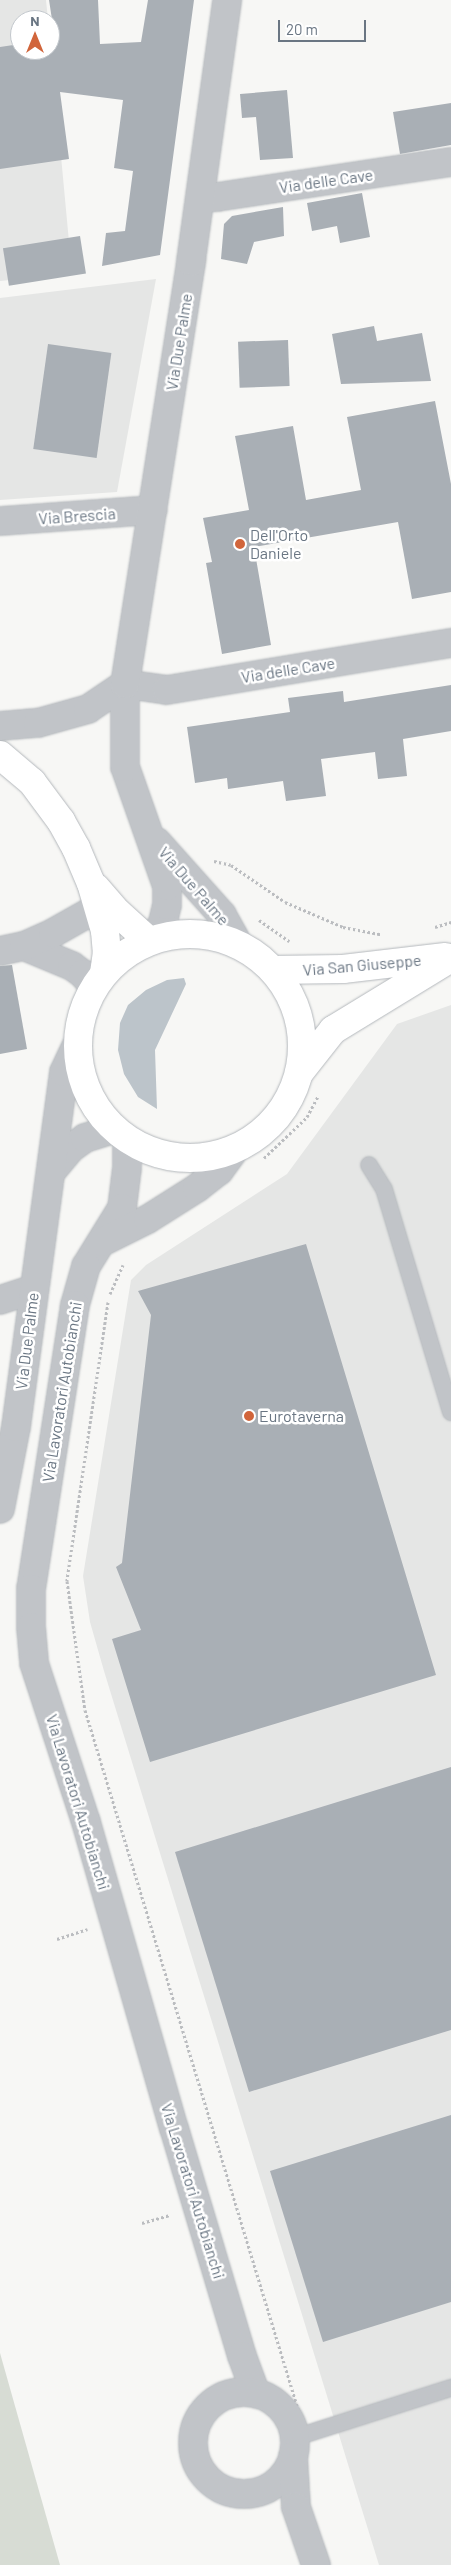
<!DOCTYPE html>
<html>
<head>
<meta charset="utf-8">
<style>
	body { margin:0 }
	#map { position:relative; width:451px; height:2565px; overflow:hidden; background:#f7f7f5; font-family:Barlow,sans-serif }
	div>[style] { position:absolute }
	.built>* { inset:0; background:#e5e6e5 }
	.green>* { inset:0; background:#d7dcd4 }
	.water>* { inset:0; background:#bcc4ca }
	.building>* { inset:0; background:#a9afb5; transform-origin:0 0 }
	.path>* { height:3px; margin-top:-1.5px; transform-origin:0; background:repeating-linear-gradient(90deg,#bbbdc0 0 2.5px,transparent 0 5px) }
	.roads { filter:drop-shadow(0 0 1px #b4b8bc) drop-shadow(0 0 1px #b4b8bc) }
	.lane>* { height:16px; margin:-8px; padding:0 8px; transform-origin:8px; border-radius:8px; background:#c1c4c8 }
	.street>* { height:28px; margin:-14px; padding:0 14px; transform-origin:14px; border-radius:14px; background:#c1c4c8 }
	.street>.ring { margin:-14px; padding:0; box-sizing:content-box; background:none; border:28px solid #c1c4c8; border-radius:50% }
	.secondary>* { height:28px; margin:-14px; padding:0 14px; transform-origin:14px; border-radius:14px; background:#fff }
	.secondary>.ring { margin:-14px; padding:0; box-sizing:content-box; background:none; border:28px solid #fff; border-radius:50% }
	.dots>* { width:14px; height:14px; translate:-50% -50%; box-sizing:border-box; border:2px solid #fff; border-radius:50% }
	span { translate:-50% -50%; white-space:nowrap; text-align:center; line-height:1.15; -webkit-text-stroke:5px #fff; paint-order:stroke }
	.street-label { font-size:16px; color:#6a7683 }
	.poi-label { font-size:16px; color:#6a7683 }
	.left { translate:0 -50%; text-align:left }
	.north { position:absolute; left:10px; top:10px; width:50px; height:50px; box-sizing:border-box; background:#fff; border:1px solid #c3c8cd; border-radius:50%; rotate:0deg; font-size:14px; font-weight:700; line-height:20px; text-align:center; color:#6a7683 }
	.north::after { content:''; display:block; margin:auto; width:18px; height:22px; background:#d1653b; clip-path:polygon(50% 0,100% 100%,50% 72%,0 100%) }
	.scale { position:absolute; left:278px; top:20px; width:88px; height:22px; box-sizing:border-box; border:2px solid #6a7683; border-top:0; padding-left:6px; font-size:15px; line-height:18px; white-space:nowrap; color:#6a7683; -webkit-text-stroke:4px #fff; paint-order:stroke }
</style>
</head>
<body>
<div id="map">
	<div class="built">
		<div style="clip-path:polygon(0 0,46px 0,48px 20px,20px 20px,20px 50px,50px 50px,50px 38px,72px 274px,0 281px)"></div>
		<div style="clip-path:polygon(156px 279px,117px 492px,0 500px,0 298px)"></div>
		<div style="clip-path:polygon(451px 1005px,451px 2565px,379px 2565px,104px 1671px,90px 1622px,83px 1576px,131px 1280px,146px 1265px,287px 1174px,397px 1024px)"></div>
	</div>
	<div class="green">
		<div style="clip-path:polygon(0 2353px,60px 2565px,0 2565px)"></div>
	</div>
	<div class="water">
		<div style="clip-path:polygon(184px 978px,186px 984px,155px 1050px,157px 1109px,138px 1097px,124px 1074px,118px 1050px,120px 1023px,128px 1005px,146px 990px,167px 980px)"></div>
	</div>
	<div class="building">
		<div style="clip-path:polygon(49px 0,98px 0,100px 44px,141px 42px,148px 0,194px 0,160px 255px,102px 266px,106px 233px,125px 231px,133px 171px,114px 168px,123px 100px,60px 92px,69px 159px,0 169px,0 47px,20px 44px,20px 50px,50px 50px,50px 39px,55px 39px)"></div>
		<div style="clip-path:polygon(287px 90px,293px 158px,260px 160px,256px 117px,242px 118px,240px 94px)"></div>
		<div style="clip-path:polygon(451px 103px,451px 145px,400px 154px,393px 112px)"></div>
		<div style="clip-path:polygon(362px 193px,370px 237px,340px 243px,337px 226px,312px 231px,307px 203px)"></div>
		<div style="clip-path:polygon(283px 207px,284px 236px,254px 242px,247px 264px,221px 259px,224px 224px,232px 216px)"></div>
		<div style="left:80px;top:236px;width:38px;height:78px;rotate:81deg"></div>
		<div style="clip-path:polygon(374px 326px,377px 341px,422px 333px,431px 381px,341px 384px,332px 334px)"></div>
		<div style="left:288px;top:340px;width:46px;height:50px;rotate:88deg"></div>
		<div style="left:48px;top:344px;width:64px;height:106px;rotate:8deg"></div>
		<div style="clip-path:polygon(435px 401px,451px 484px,451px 592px,412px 599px,398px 522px,254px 547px,271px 645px,222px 654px,206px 563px,212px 562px,203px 518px,249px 510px,235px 436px,293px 426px,306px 500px,361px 490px,347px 417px)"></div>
		<div style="clip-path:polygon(451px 685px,451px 731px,403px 739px,407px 776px,378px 779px,375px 752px,321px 759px,326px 796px,286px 801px,283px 781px,228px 789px,227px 778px,195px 783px,187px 727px,290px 712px,288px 698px,343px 691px,344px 702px)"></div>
		<div style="clip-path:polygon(12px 965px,27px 1049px,0 1054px,0 966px)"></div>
		<div style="clip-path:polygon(306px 1244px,436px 1675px,150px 1762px,112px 1639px,141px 1630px,116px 1567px,122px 1563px,151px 1315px,138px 1291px)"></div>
		<div style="clip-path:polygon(451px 1767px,451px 2030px,249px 2092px,175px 1852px)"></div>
		<div style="clip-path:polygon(451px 2115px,451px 2302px,323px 2342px,270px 2171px)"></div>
	</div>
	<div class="path">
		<div style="left:214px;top:861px;width:17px;rotate:13deg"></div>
		<div style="left:231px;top:865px;width:65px;rotate:34.4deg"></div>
		<div style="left:285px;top:902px;width:63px;rotate:23.3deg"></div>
		<div style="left:343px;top:927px;width:38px;rotate:11deg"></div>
		<div style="left:259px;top:920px;width:37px;rotate:35deg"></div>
		<div style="left:435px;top:927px;width:17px;rotate:-17deg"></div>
		<div style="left:264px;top:1158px;width:59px;rotate:-43.6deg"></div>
		<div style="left:307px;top:1117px;width:24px;rotate:-62deg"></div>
		<div style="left:110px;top:1294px;width:32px;rotate:-66deg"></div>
		<div style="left:108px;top:1302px;width:282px;rotate:98.4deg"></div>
		<div style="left:67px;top:1581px;width:130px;rotate:82.1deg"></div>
		<div style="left:85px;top:1710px;width:734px;rotate:73.05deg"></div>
		<div style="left:57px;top:1939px;width:32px;rotate:-18deg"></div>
		<div style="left:142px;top:2223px;width:29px;rotate:-16deg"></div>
	</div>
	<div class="roads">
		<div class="lane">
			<div style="left:369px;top:1165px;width:28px;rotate:58deg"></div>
			<div style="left:384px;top:1189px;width:233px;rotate:73.3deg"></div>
			<div style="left:294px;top:2438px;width:165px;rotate:-17.7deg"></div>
		</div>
		<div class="street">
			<div style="left:200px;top:198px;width:17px;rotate:-3deg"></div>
			<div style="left:217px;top:197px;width:237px;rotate:-8.5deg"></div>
			<div style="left:0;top:521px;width:153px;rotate:-4.1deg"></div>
			<div style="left:0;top:726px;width:38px;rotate:-5deg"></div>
			<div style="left:38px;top:723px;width:52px;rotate:-15.6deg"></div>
			<div style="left:88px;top:709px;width:45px;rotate:-34deg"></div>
			<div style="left:125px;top:684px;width:42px;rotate:8.1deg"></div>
			<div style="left:167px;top:690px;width:288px;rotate:-9.4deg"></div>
			<div style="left:157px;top:842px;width:98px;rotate:48.3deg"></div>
			<div style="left:222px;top:915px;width:33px;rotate:61deg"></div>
			<div style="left:154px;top:939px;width:19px;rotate:-62deg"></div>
			<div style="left:163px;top:922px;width:17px;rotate:-77deg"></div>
			<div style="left:167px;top:905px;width:19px;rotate:-90deg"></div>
			<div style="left:167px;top:886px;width:126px;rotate:-109.4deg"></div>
			<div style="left:125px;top:767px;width:83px;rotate:-90deg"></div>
			<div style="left:125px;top:684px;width:428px;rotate:-81.1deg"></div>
			<div style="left:191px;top:261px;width:263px;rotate:-82.1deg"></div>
			<div style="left:24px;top:946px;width:52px;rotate:22.6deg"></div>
			<div style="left:72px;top:966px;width:14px;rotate:36deg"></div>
			<div style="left:83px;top:974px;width:17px;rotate:50deg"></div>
			<div style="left:0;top:951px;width:25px;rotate:-12deg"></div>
			<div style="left:24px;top:946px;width:32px;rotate:-24deg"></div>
			<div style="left:53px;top:933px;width:53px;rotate:-29.5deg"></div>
			<div style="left:127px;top:1139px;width:29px;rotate:90deg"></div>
			<div style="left:127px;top:1168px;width:40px;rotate:97.1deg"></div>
			<div style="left:122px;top:1208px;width:68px;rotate:121.8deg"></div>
			<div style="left:86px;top:1266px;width:41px;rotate:105.8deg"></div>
			<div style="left:75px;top:1305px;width:287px;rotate:98.8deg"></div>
			<div style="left:31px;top:1589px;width:38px;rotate:90deg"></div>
			<div style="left:31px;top:1627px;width:36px;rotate:85deg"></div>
			<div style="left:34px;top:1663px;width:167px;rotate:71.9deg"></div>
			<div style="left:86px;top:1822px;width:318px;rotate:74deg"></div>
			<div style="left:174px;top:2128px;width:238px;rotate:73.4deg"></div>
			<div style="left:242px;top:2356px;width:40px;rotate:69.8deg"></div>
			<div style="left:51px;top:1172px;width:30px;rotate:-50deg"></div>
			<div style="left:70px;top:1149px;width:19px;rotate:-36deg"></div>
			<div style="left:85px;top:1138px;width:30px;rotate:-17deg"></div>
			<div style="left:102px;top:1242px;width:51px;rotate:-26.6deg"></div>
			<div style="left:148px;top:1219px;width:58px;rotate:-32.3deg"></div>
			<div style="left:197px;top:1188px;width:28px;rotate:-38deg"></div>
			<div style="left:219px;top:1171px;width:27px;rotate:-54deg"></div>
			<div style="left:0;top:1300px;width:35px;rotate:-18deg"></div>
			<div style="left:0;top:1509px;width:84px;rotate:-79deg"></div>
			<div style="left:16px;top:1427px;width:358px;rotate:-82.3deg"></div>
			<div style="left:64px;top:1072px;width:31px;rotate:-65deg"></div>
			<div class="ring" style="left:193px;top:2392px;width:74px;height:74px"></div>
			<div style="left:293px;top:2456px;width:51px;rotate:86.6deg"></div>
			<div style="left:296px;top:2507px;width:61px;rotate:71deg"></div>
		</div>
		<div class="secondary">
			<div style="left:0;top:755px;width:42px;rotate:40.2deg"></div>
			<div style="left:32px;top:782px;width:49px;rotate:53.4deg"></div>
			<div style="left:61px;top:821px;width:31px;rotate:61deg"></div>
			<div style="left:76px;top:848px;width:38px;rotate:67deg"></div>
			<div style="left:91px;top:883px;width:50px;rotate:73.7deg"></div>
			<div style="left:105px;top:931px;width:21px;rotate:85deg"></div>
			<div style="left:107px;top:952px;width:21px;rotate:98deg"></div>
			<div style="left:96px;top:888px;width:33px;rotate:49deg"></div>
			<div style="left:118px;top:913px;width:42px;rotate:42.1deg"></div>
			<div class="ring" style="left:78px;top:934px;width:196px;height:196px"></div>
			<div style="left:273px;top:970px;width:70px;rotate:-0.8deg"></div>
			<div style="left:343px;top:969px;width:103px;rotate:-6.7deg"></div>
			<div style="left:299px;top:1073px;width:55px;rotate:-51.7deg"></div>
			<div style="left:333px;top:1030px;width:138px;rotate:-31.4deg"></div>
		</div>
	</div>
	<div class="dots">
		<div style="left:240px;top:544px;background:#d1653b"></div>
		<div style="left:249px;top:1416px;background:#d1653b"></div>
	</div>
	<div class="street-label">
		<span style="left:326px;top:181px;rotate:-8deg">Via delle Cave</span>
		<span style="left:179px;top:342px;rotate:-81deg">Via Due Palme</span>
		<span style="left:77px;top:516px;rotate:-4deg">Via Brescia</span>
		<span style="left:288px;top:670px;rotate:-9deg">Via delle Cave</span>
		<span style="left:194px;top:886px;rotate:49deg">Via Due Palme</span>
		<span style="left:362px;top:965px;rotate:-5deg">Via San Giuseppe</span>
		<span style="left:27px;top:1341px;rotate:-83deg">Via Due Palme</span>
		<span style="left:62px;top:1392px;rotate:-81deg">Via Lavoratori Autobianchi</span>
		<span style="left:78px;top:1802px;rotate:73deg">Via Lavoratori Autobianchi</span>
		<span style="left:193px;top:2191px;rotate:73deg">Via Lavoratori Autobianchi</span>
	</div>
	<div class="poi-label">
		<span class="left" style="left:250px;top:544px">Dell'Orto<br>Daniele</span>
		<span class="left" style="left:259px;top:1416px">Eurotaverna</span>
	</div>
	<div class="north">N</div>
	<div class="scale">20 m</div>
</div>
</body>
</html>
